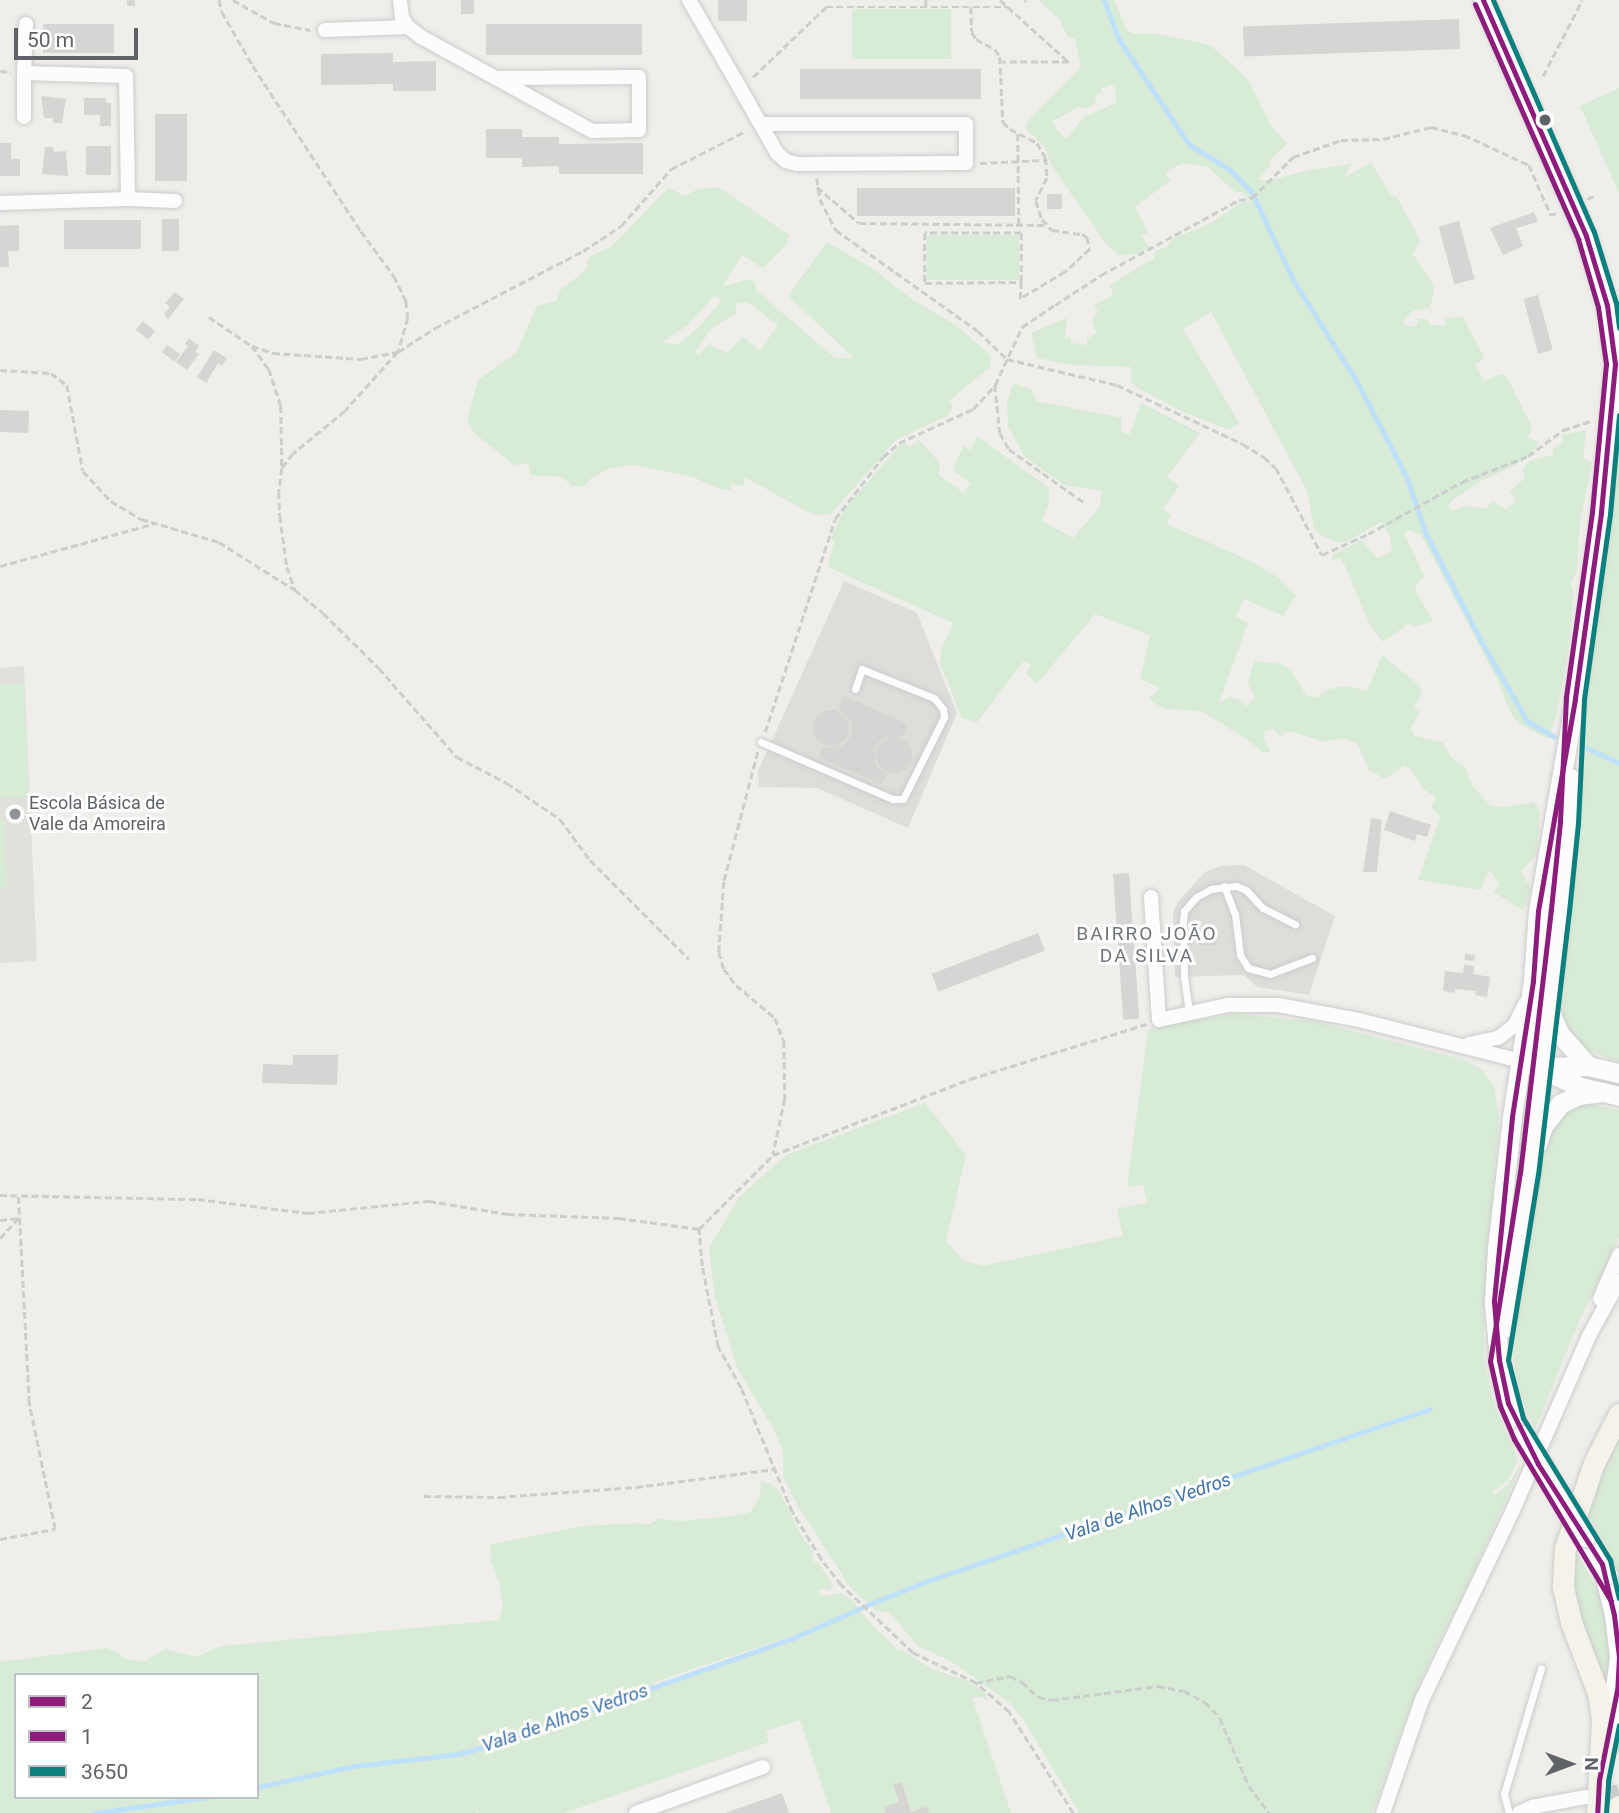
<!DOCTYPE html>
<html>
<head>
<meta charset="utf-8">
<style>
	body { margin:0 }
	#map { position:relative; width:1619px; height:1813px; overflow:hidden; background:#efeeea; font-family:Roboto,sans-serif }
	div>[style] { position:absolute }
	.industrial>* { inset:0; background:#dfddda }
	.education>* { inset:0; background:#e2e0da }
	.green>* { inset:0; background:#d8ebd6; transform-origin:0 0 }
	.stream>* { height:5px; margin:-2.5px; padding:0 2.5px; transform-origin:2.5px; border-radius:2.5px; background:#bfe0f9 }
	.building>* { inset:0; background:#d6d5d3; transform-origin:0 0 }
	.round { border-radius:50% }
	.street-tunnel>* { height:14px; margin-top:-7px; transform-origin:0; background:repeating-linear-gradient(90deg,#cbcbca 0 14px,transparent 0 21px) }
	.path>* { height:2.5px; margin-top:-1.25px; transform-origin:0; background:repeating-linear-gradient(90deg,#cacfcc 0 7px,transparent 0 10.5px) }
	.roads { filter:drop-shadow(0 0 2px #cbcccc) drop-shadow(0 0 2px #cbcccc) }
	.lane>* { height:7px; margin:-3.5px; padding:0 3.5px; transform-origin:3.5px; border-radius:3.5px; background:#fdfcfc }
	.street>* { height:14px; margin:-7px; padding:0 7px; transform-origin:7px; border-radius:7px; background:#fdfcfc }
	.secondary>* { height:19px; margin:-9.5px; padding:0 9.5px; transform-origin:9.5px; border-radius:9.5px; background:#fdfcfc }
	.primary>* { height:21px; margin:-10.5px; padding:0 10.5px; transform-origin:10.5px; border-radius:10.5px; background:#f4f2e9 }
	.bridges { filter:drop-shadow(0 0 2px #cacacb) drop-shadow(0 0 2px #cacacb) }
	.secondary-bridge>* { height:19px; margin:-9.5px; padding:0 9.5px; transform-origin:9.5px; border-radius:9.5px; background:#fdfcfc }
	.bus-1>* { height:5px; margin:-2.5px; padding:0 2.5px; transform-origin:2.5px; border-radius:2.5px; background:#8e1c7d }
	.bus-2>* { height:5px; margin:-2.5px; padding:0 2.5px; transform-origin:2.5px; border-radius:2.5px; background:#8e1c7d }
	.bus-3>* { height:5px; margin:-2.5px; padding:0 2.5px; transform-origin:2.5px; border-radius:2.5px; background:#0c807e }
	.dots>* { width:19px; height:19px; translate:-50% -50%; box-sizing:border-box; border:4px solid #fff; border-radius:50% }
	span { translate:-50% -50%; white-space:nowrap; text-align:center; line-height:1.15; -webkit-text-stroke:6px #fff; paint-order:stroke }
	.poi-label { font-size:18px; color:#5f6368 }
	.left { translate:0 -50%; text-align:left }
	.neighbourhood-label { font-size:19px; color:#70757a; letter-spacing:2px }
	.water-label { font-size:19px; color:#4174aa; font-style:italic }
	.legend { position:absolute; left:14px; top:1673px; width:245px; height:126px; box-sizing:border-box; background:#fff; border:2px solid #bfc1c3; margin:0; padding:9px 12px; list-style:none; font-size:21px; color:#5f6368 }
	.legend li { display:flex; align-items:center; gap:14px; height:35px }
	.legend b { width:35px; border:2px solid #bfc1c3 }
	.north { position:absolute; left:1535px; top:1729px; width:70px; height:70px; -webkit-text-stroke:5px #fff; paint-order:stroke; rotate:90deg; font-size:19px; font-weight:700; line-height:28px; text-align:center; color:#5f6368 }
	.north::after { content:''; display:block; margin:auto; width:24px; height:32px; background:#5f6368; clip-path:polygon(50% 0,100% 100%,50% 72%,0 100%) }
	.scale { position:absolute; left:14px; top:28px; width:124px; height:32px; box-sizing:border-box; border:4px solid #5f6368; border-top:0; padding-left:9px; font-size:21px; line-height:24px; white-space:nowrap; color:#5f6368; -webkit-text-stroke:5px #fff; paint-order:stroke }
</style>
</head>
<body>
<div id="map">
	<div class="industrial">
		<div style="clip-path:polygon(844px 581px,917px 613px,957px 713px,908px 828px,817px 788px,759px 787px,758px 771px)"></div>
		<div style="clip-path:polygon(1244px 865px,1335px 916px,1309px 995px,1257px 987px,1244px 975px,1175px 977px,1173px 912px,1178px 902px,1205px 872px,1220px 866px)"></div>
	</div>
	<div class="education">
		<div style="clip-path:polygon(24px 666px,37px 961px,0 963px,0 668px)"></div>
	</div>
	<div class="green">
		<div style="clip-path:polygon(evenodd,1038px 0,1114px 0,1126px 29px,1132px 34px,1159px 34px,1210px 45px,1247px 78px,1271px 125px,1287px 144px,1269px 161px,1271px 165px,1258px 180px,1270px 180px,1310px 170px,1352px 164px,1343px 178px,1371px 163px,1391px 195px,1397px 197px,1420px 240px,1413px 254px,1435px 287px,1430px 308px,1413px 311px,1403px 321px,1406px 326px,1417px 326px,1418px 319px,1427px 319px,1430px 325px,1445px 325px,1446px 318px,1463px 317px,1484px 358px,1475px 365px,1484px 381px,1502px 374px,1508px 379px,1532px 427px,1528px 438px,1538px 441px,1537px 447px,1523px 461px,1481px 481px,1453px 500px,1448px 505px,1452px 512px,1463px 506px,1486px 508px,1493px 501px,1505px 509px,1516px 502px,1510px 491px,1524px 479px,1523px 467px,1529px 461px,1553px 455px,1553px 449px,1563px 441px,1562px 435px,1586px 430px,1583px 458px,1592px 463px,1580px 522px,1577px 570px,1571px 584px,1574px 593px,1567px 659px,1556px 717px,1548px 739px,1519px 724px,1512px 715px,1497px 679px,1421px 535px,1410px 530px,1404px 534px,1425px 577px,1417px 583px,1415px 590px,1433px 621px,1414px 627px,1408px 624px,1383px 642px,1370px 625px,1344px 564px,1340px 558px,1331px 560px,1333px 555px,1362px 540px,1377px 558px,1385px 555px,1392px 551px,1390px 537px,1381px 522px,1348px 541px,1338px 543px,1319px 534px,1314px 528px,1307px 491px,1211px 312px,1183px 329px,1239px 423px,1230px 430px,1183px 412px,1136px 387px,1131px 382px,1131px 367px,1072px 365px,1037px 358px,1031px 333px,1067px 318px,1065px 338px,1070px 337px,1072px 343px,1087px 345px,1087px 339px,1096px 333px,1092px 319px,1098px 312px,1094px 305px,1113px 295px,1110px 285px,1154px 258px,1155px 251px,1167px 247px,1173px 238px,1210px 224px,1240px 203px,1251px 201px,1242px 192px,1235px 192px,1208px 167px,1184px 163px,1170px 169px,1165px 174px,1171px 180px,1135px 207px,1148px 232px,1141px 236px,1149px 247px,1137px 254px,1118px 255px,1106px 244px,1051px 165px,1045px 147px,1026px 129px,1027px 122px,1081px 67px,1075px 39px,1067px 36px,1059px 19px,1038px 0,1115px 84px,1116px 103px,1084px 117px,1066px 139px,1057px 130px,1053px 121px,1079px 107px,1088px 108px,1095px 104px,1096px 95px,1102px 93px,1101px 88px,1115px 84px)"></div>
		<div style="left:852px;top:9px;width:99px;height:50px"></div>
		<div style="clip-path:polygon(1619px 88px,1619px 193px,1580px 106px)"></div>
		<div style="clip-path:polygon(evenodd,718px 187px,789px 235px,786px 245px,763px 268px,742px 255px,723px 286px,750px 279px,755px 283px,756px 290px,835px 358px,854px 358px,788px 296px,827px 242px,872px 268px,913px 300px,954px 324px,991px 355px,990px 367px,949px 401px,952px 405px,949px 415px,896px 440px,831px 514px,816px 515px,806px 511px,745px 477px,744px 486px,732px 484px,730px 490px,722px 490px,693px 477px,633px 465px,610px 468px,590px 479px,585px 486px,572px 486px,562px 477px,531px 475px,528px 463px,514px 465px,474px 433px,467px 421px,478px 380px,516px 353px,537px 306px,557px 301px,559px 291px,586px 270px,589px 257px,612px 246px,668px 188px,685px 196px,698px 189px,718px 187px,715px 295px,721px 301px,698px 328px,678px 344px,662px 343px,689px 324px,715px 295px,718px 187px,747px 302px,778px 325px,760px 350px,742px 337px,727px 353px,709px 344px,699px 355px,695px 352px,711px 329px,736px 313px,736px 304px,747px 302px)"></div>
		<div style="left:927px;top:235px;width:92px;height:45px"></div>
		<div style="clip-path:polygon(1013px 383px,1032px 390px,1036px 401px,1122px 418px,1121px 431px,1130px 435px,1141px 403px,1200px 433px,1167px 477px,1179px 486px,1163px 509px,1171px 514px,1167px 524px,1255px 563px,1279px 578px,1296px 595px,1283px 616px,1244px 599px,1236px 617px,1248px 623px,1219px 703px,1229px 697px,1238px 699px,1246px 706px,1255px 698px,1248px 683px,1254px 661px,1281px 664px,1291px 670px,1306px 695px,1316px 698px,1329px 689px,1347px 686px,1367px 691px,1382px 655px,1420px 686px,1422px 693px,1414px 707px,1420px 712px,1411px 728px,1414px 736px,1442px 742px,1451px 757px,1465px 767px,1473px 787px,1491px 806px,1502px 807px,1533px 802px,1540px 810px,1537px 854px,1521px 871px,1531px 889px,1523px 911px,1494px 892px,1499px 883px,1489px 870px,1481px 890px,1418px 880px,1440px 817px,1432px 807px,1436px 797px,1423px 789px,1410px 768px,1404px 766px,1385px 779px,1369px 770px,1357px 743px,1343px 738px,1325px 742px,1292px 732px,1285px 732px,1280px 737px,1273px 728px,1265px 732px,1264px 739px,1271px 751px,1263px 753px,1252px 743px,1202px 711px,1166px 709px,1156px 704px,1149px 698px,1160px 688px,1140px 679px,1150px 635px,1095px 614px,1037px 684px,1026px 674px,1031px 665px,1024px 661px,977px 722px,962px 718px,940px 663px,941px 650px,953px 623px,828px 567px,834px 542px,831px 539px,844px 509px,901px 444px,906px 443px,910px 447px,919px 440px,940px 463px,939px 475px,964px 493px,971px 484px,953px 470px,963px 446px,971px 450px,977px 436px,1049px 488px,1049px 502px,1042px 521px,1073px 538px,1099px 508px,1102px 491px,1064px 485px,1024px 456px,1008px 426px,1007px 404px)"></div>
		<div style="clip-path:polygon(1619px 458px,1619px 1062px,1578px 1047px,1560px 1016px,1587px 702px)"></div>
		<div style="clip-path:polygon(24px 683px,29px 797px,0 798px,0 684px)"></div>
		<div style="clip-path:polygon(0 820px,4px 820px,7px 888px,0 888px)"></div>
		<div style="clip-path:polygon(1235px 1014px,1313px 1021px,1465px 1060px,1482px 1070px,1494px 1086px,1499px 1117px,1484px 1308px,1484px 1357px,1494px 1405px,1518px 1460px,1508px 1480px,1493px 1492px,1493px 1496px,1508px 1484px,1521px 1465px,1478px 1563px,1421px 1679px,1372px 1813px,1079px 1813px,1023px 1719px,1010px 1703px,952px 1662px,918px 1646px,889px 1612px,876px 1611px,850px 1587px,799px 1508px,783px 1477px,783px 1453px,777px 1435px,738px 1370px,715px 1298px,709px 1248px,739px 1197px,786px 1155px,925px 1103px,966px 1155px,946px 1241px,964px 1261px,982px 1266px,1123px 1236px,1117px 1209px,1147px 1203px,1143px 1185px,1127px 1187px,1148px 1030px,1184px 1019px,1187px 1021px)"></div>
		<div style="clip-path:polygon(1585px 1103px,1619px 1110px,1619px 1238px,1578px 1324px,1535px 1429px,1518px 1390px,1510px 1333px,1544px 1137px,1567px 1108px)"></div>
		<div style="clip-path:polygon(1619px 1432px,1619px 1571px,1587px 1511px)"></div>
		<div style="clip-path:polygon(evenodd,761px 1481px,772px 1484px,780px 1493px,802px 1537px,813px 1551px,813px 1561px,818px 1562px,833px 1585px,830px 1591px,822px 1588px,818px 1591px,822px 1596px,841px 1593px,853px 1601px,870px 1623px,899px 1651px,901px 1649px,932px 1669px,965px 1680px,986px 1693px,988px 1701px,982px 1697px,972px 1697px,1011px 1813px,929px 1813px,925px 1806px,911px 1812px,902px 1782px,894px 1785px,899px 1802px,886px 1813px,831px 1813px,800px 1720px,766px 1731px,769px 1742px,565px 1813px,479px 1813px,476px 1808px,477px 1813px,0 1813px,0 1662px,106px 1648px,118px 1652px,123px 1658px,143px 1662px,165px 1649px,196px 1657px,221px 1646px,499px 1620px,503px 1606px,499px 1582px,491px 1562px,490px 1544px,584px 1526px,638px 1523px,648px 1525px,659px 1519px,681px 1521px,732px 1516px,751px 1512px,760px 1496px,761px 1481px,834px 1622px,805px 1637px,655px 1688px,654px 1682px,834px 1622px,761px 1481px,16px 1675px,257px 1675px,257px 1797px,16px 1797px,16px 1675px)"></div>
		<div style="clip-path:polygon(1573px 1545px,1600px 1595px,1610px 1633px,1610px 1685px,1603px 1686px,1573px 1607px)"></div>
	</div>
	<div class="stream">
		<div style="left:1104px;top:0;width:40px;rotate:69.8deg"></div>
		<div style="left:1118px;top:38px;width:114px;rotate:56.4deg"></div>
		<div style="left:1181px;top:133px;width:15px;rotate:53deg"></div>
		<div style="left:1190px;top:145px;width:46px;rotate:31.6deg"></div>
		<div style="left:1229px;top:169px;width:31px;rotate:45deg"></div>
		<div style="left:1251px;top:191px;width:98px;rotate:64.7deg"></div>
		<div style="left:1293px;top:280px;width:120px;rotate:57.9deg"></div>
		<div style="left:1357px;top:382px;width:106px;rotate:62.5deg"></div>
		<div style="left:1406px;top:476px;width:61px;rotate:71deg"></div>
		<div style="left:1426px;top:534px;width:123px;rotate:62.8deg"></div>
		<div style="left:1482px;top:643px;width:90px;rotate:60deg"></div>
		<div style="left:1527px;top:721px;width:32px;rotate:30deg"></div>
		<div style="left:1587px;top:748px;width:35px;rotate:25deg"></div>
		<div style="left:867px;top:1605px;width:68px;rotate:-21.6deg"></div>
		<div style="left:930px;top:1580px;width:528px;rotate:-18.88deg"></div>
		<div style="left:257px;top:1787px;width:100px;rotate:-12.1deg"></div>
		<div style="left:355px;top:1766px;width:104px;rotate:-6.6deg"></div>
		<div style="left:458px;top:1754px;width:24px;rotate:-15deg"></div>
		<div style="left:481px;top:1748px;width:329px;rotate:-19.4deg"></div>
		<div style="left:791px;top:1639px;width:77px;rotate:-23.9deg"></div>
		<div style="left:94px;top:1813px;width:115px;rotate:-8deg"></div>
	</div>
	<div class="building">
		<div style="left:127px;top:0;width:8px;height:6px"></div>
		<div style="left:461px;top:0;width:13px;height:14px"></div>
		<div style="left:718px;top:0;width:29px;height:21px"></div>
		<div style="left:1459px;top:19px;width:30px;height:216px;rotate:88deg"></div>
		<div style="left:43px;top:24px;width:71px;height:29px"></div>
		<div style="left:486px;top:24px;width:156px;height:31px"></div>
		<div style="clip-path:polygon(393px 53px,393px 62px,436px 61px,436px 91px,393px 91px,393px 84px,321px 85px,321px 54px)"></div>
		<div style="left:981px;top:69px;width:30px;height:181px;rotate:90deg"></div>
		<div style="clip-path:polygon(41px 96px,66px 99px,62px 123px,53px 123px,53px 118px,44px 118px)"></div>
		<div style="clip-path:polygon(84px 98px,106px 98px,106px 103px,111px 103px,111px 126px,100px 126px,100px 115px,84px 115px)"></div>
		<div style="left:155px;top:114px;width:32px;height:67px"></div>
		<div style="clip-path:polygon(486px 129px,522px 129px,522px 137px,559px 137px,559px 144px,643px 143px,643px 174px,559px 174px,559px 166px,522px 167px,522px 158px,486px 158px)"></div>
		<div style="clip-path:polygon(0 143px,11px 143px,11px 159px,20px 159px,20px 176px,0 176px)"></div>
		<div style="left:86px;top:146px;width:25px;height:29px"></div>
		<div style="clip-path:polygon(45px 147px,53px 147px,54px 152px,66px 151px,68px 176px,42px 174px)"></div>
		<div style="left:857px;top:188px;width:158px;height:28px"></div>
		<div style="left:1047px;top:194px;width:15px;height:15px"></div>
		<div style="clip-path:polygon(1534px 212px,1538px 222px,1516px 228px,1523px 246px,1503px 255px,1490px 228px)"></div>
		<div style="left:162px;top:219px;width:17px;height:32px"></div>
		<div style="left:64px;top:220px;width:77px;height:29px"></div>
		<div style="left:1459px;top:221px;width:60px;height:21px;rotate:75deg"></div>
		<div style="clip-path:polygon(19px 225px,19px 251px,8px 251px,9px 267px,0 267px,0 226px)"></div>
		<div style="clip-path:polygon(175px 292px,184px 299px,168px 319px,164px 314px,170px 307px,165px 303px)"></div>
		<div style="left:1538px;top:295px;width:57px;height:15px;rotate:75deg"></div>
		<div style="left:143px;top:321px;width:16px;height:11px;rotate:40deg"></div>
		<div style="clip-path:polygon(189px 338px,199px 346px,195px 352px,199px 354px,187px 370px,176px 362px,188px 346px,185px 344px)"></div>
		<div style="left:167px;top:345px;width:16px;height:9px;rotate:35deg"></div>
		<div style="clip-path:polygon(214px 350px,227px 358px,222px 366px,218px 363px,206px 383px,197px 377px)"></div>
		<div style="left:0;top:410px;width:29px;height:22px;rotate:2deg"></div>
		<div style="clip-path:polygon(844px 696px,908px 724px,903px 737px,884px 737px,875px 746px,876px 766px,887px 774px,882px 784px,818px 757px,822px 747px,842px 746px,851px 736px,852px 723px,839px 708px)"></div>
		<div class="round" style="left:813px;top:710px;width:36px;height:36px"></div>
		<div class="round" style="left:876px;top:737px;width:36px;height:36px"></div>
		<div style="clip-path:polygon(1390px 811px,1431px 825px,1427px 837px,1417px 834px,1415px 841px,1384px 830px)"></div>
		<div style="clip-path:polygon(1371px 818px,1382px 820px,1377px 872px,1363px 872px)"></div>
		<div style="left:1129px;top:873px;width:146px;height:16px;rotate:86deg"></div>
		<div style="left:1216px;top:930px;width:15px;height:18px;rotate:90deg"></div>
		<div style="left:1038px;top:933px;width:19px;height:114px;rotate:69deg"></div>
		<div style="left:1465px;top:954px;width:10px;height:6px;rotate:6deg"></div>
		<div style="clip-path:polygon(1464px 965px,1474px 966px,1473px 974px,1490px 977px,1487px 997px,1475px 995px,1476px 991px,1455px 989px,1455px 993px,1443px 991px,1445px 971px,1463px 973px)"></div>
		<div style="clip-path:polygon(293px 1055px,338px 1055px,337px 1085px,262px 1083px,263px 1064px,293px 1065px)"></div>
		<div style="clip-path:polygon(902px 1782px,911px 1812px,926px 1806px,929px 1813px,886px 1813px,884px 1807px,899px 1802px,893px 1784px)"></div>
		<div style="clip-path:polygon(782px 1793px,789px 1813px,725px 1813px)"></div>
	</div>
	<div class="street-tunnel">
		<div style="left:1589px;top:1796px;width:30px;rotate:-9deg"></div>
	</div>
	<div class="path">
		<div style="left:219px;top:0;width:12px;rotate:76deg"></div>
		<div style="left:222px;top:12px;width:62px;rotate:60.1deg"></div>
		<div style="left:253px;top:66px;width:197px;rotate:56.8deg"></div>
		<div style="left:361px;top:231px;width:56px;rotate:53.7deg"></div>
		<div style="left:394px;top:276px;width:28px;rotate:64deg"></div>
		<div style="left:406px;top:301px;width:17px;rotate:83deg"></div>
		<div style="left:408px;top:318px;width:35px;rotate:106deg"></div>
		<div style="left:398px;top:352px;width:79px;rotate:131.9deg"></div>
		<div style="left:345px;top:411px;width:67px;rotate:140.4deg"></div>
		<div style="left:293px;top:454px;width:18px;rotate:128deg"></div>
		<div style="left:282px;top:468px;width:24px;rotate:97deg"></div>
		<div style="left:279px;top:492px;width:24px;rotate:88deg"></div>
		<div style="left:280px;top:516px;width:51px;rotate:82.2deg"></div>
		<div style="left:287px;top:567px;width:24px;rotate:71deg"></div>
		<div style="left:233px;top:0;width:47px;rotate:29.3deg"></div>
		<div style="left:274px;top:23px;width:37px;rotate:11deg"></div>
		<div style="left:926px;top:0;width:7px;rotate:90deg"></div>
		<div style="left:1000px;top:0;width:93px;rotate:41.9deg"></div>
		<div style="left:1069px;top:62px;width:67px;rotate:180deg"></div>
		<div style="left:1025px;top:2px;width:2px;rotate:-63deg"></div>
		<div style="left:971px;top:7px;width:25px;rotate:88deg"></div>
		<div style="left:972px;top:32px;width:8px;rotate:60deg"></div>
		<div style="left:976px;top:39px;width:21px;rotate:28deg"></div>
		<div style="left:995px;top:49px;width:9px;rotate:58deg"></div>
		<div style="left:1000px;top:57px;width:65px;rotate:87.4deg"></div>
		<div style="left:1003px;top:122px;width:10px;rotate:45deg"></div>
		<div style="left:1010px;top:129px;width:30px;rotate:27deg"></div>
		<div style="left:1037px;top:143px;width:17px;rotate:59deg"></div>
		<div style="left:1046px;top:158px;width:20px;rotate:87deg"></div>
		<div style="left:1047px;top:178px;width:25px;rotate:116deg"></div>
		<div style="left:1036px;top:201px;width:19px;rotate:72deg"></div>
		<div style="left:1042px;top:219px;width:15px;rotate:48deg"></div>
		<div style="left:1052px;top:230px;width:30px;rotate:8deg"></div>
		<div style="left:1082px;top:234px;width:6px;rotate:31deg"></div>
		<div style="left:1087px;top:237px;width:12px;rotate:76deg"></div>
		<div style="left:1090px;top:249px;width:34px;rotate:137deg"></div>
		<div style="left:1065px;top:272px;width:52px;rotate:149deg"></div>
		<div style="left:1020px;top:299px;width:17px;rotate:-87deg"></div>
		<div style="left:1021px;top:282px;width:49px;rotate:-90deg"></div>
		<div style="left:1021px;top:233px;width:96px;rotate:180deg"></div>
		<div style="left:925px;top:233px;width:50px;rotate:90deg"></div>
		<div style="left:925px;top:283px;width:96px;rotate:-0.6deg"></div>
		<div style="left:0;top:71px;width:11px;rotate:5deg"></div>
		<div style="left:1543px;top:76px;width:85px;rotate:-62.8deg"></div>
		<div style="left:753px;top:77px;width:101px;rotate:-43.8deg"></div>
		<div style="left:826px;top:7px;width:182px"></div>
		<div style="left:1018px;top:134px;width:91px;rotate:89.4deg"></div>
		<div style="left:980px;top:163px;width:66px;rotate:-2.6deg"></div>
		<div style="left:817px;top:178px;width:21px;rotate:82deg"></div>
		<div style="left:820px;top:199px;width:35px;rotate:63deg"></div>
		<div style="left:836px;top:230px;width:174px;rotate:35.4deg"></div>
		<div style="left:978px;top:331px;width:40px;rotate:44deg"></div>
		<div style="left:1007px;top:359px;width:113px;rotate:13.3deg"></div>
		<div style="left:1117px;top:385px;width:139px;rotate:25.1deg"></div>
		<div style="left:1243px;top:444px;width:25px;rotate:32deg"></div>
		<div style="left:1264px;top:457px;width:16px;rotate:43deg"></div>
		<div style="left:1276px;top:468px;width:98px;rotate:62.1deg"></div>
		<div style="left:1322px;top:555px;width:51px;rotate:-24.5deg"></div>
		<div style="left:1368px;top:534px;width:107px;rotate:-29deg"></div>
		<div style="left:1462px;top:482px;width:71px;rotate:-21.5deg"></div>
		<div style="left:1528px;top:456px;width:44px;rotate:-36.6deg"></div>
		<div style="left:1563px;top:430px;width:29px;rotate:-18deg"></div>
		<div style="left:817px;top:187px;width:55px;rotate:40.6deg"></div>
		<div style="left:859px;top:223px;width:187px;rotate:0.6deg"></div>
		<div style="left:1587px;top:199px;width:10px;rotate:-24deg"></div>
		<div style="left:209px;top:317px;width:52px;rotate:34deg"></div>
		<div style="left:252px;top:346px;width:22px;rotate:18deg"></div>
		<div style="left:273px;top:353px;width:88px;rotate:3.9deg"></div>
		<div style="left:361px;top:359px;width:38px;rotate:-11deg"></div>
		<div style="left:398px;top:352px;width:44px;rotate:-33deg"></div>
		<div style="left:435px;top:328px;width:167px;rotate:-27.5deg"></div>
		<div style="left:583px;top:251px;width:45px;rotate:-33.3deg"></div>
		<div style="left:621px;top:226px;width:76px;rotate:-48.7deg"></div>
		<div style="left:671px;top:169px;width:84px;rotate:-26.9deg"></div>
		<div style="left:252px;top:346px;width:29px;rotate:54deg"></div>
		<div style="left:269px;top:369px;width:39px;rotate:72deg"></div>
		<div style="left:281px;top:406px;width:62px;rotate:89.1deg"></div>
		<div style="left:0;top:370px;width:51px;rotate:3.4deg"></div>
		<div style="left:51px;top:373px;width:20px;rotate:37deg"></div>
		<div style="left:67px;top:385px;width:87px;rotate:79.5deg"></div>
		<div style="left:83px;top:471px;width:41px;rotate:47deg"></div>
		<div style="left:111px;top:501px;width:35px;rotate:31deg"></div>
		<div style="left:141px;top:519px;width:81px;rotate:16.4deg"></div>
		<div style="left:219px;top:542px;width:90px;rotate:32.3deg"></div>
		<div style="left:295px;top:590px;width:36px;rotate:39deg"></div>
		<div style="left:323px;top:613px;width:78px;rotate:44.5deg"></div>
		<div style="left:379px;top:668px;width:118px;rotate:48.8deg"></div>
		<div style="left:457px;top:757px;width:56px;rotate:27.5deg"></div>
		<div style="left:507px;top:783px;width:64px;rotate:34.2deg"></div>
		<div style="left:560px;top:819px;width:51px;rotate:53.8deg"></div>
		<div style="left:590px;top:860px;width:140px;rotate:45deg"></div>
		<div style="left:995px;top:385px;width:48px;rotate:84.1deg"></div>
		<div style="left:1000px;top:433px;width:18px;rotate:61deg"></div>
		<div style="left:1009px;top:449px;width:95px;rotate:35.5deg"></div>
		<div style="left:0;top:566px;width:159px;rotate:-15.4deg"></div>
		<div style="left:765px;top:732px;width:224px;rotate:-71.8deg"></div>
		<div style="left:835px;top:519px;width:78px;rotate:-52.3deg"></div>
		<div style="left:883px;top:457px;width:21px;rotate:-41deg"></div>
		<div style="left:899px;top:443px;width:81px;rotate:-24.7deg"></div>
		<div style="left:973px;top:409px;width:33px;rotate:-47deg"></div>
		<div style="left:995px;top:385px;width:64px;rotate:-65deg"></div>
		<div style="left:1022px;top:327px;width:40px;rotate:-34deg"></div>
		<div style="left:1055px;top:305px;width:55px;rotate:-33.1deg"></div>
		<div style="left:1101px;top:275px;width:157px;rotate:-28.5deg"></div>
		<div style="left:1239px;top:200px;width:13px;rotate:-9deg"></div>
		<div style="left:1252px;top:198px;width:58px;rotate:-45deg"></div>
		<div style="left:1293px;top:157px;width:51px;rotate:-19.5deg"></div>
		<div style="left:1341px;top:140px;width:42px;rotate:-1.4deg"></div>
		<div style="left:1383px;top:139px;width:49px;rotate:-14deg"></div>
		<div style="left:1431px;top:127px;width:34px;rotate:14deg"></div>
		<div style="left:1464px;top:135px;width:72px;rotate:24.8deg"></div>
		<div style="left:1529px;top:165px;width:55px;rotate:66.3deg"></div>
		<div style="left:1551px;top:215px;width:5px;rotate:-22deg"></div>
		<div style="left:758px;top:752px;width:134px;rotate:104.7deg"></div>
		<div style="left:724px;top:882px;width:70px;rotate:94.1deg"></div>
		<div style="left:719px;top:952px;width:18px;rotate:74deg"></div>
		<div style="left:724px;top:969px;width:20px;rotate:53deg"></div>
		<div style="left:736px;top:985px;width:51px;rotate:40.2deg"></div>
		<div style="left:775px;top:1018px;width:25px;rotate:69deg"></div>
		<div style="left:784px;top:1041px;width:58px;rotate:89deg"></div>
		<div style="left:785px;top:1099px;width:57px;rotate:102.1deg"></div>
		<div style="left:0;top:1195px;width:198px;rotate:1.2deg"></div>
		<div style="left:198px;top:1199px;width:111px;rotate:7.3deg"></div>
		<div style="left:308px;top:1213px;width:122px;rotate:-5.7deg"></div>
		<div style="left:429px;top:1201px;width:80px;rotate:9.3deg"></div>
		<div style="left:508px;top:1214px;width:111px;rotate:2.1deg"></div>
		<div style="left:619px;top:1218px;width:81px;rotate:7.8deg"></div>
		<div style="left:0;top:1220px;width:19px;rotate:-6deg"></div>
		<div style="left:19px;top:1218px;width:28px;rotate:132deg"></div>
		<div style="left:424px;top:1496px;width:75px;rotate:0.8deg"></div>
		<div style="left:499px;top:1497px;width:137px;rotate:-4.2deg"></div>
		<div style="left:636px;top:1487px;width:141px;rotate:-7.3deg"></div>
		<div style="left:0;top:1539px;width:56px;rotate:-10.3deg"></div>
		<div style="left:55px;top:1529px;width:129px;rotate:-101.7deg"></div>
		<div style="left:29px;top:1403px;width:207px;rotate:-93deg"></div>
		<div style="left:976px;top:1683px;width:35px;rotate:-12deg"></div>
		<div style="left:1010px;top:1676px;width:13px;rotate:27deg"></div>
		<div style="left:1022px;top:1682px;width:22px;rotate:43deg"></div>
		<div style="left:1038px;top:1697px;width:14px;rotate:12deg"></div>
		<div style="left:1052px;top:1700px;width:107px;rotate:-7.5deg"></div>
		<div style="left:1158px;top:1686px;width:26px;rotate:11deg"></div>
		<div style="left:1184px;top:1691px;width:24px;rotate:28deg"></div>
		<div style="left:1205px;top:1702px;width:22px;rotate:47deg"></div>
		<div style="left:1220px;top:1718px;width:74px;rotate:66.9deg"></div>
		<div style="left:1249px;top:1786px;width:34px;rotate:53deg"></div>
		<div style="left:1073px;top:1813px;width:120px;rotate:-122.4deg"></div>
		<div style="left:1009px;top:1712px;width:44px;rotate:-138.7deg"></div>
		<div style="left:976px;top:1683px;width:70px;rotate:-154.5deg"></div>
		<div style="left:913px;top:1653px;width:99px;rotate:-136.6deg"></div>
		<div style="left:841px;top:1585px;width:33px;rotate:-128deg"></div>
		<div style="left:821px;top:1559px;width:55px;rotate:-121.7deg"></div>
		<div style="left:792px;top:1512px;width:134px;rotate:-112.4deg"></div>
		<div style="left:741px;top:1388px;width:47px;rotate:-119.3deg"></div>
		<div style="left:718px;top:1347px;width:83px;rotate:-101.2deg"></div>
		<div style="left:702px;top:1266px;width:37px;rotate:-95deg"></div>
		<div style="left:699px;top:1229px;width:105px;rotate:-45deg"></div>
		<div style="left:773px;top:1155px;width:211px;rotate:-21.1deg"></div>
		<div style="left:970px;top:1079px;width:185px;rotate:-17.3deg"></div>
	</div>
	<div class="roads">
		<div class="lane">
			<div style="left:761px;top:742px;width:144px;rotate:23.4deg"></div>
			<div style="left:893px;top:799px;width:10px"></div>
			<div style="left:903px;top:799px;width:92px;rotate:-63.4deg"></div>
			<div style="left:944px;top:717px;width:8px;rotate:-97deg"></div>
			<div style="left:943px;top:709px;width:14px;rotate:-129deg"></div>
			<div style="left:934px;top:698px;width:78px;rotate:-158.1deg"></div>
			<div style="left:862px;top:669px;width:21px;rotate:109deg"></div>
			<div style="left:1224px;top:886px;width:30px;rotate:69deg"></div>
			<div style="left:1235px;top:914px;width:41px;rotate:83deg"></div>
			<div style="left:1240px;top:955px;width:15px;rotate:58deg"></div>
			<div style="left:1248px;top:968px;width:23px;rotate:15deg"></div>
			<div style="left:1270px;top:974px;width:45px;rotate:-20.9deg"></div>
			<div style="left:1189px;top:1012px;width:36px;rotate:-98deg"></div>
			<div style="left:1184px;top:976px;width:55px;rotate:-91deg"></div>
			<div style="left:1183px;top:921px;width:10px;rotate:-84deg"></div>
			<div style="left:1184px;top:911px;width:18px;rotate:-49deg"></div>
			<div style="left:1196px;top:897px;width:17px;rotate:-28deg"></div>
			<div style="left:1211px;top:889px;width:25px;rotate:-7deg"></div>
			<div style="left:1236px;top:886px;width:11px;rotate:22deg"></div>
			<div style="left:1246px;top:890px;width:25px;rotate:47deg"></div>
			<div style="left:1263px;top:908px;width:36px;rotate:27deg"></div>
			<div style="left:1509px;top:1813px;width:20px;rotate:-105deg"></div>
			<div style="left:1504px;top:1794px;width:131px;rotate:-73.6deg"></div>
		</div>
		<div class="street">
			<div style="left:400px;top:0;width:18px;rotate:84deg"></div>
			<div style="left:402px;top:18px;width:11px;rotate:56deg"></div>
			<div style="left:408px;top:27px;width:16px;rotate:38deg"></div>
			<div style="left:421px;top:37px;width:85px;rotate:28.7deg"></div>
			<div style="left:496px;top:78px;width:110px;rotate:28.9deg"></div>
			<div style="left:592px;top:131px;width:47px;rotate:-1.2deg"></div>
			<div style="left:639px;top:130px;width:53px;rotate:-90deg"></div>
			<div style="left:639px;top:77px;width:143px;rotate:179.6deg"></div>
			<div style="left:689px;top:0;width:102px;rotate:59.9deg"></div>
			<div style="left:740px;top:88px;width:75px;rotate:60.4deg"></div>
			<div style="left:777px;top:153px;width:12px;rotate:42deg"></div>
			<div style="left:786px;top:161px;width:11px;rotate:15deg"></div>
			<div style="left:797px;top:164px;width:169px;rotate:-0.3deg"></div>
			<div style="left:966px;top:163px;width:39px;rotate:-90deg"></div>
			<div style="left:966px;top:124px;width:205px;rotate:180deg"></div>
			<div style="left:325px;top:30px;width:83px;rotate:-2.1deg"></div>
			<div style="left:24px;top:73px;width:44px;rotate:90deg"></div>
			<div style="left:128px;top:199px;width:47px;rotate:2.4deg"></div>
			<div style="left:0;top:203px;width:128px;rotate:-1.8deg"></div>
			<div style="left:128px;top:199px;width:123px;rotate:-90.9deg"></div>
			<div style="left:126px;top:76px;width:102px;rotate:-178.3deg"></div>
			<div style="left:24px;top:73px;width:49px;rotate:-87.7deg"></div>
			<div style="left:1151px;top:897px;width:123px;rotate:86.3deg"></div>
			<div style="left:1159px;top:1020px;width:71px;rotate:-12.3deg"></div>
			<div style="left:1228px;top:1005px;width:50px"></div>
			<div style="left:1278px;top:1005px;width:82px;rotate:10.5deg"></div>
			<div style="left:1359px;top:1020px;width:167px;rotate:14.2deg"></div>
			<div style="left:1469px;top:1044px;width:30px;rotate:-12deg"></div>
			<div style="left:1498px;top:1038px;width:20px;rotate:-37deg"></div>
			<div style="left:1514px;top:1026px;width:25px;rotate:-63deg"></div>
			<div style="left:1600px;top:1299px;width:48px;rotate:-66.6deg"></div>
			<div style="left:636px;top:1813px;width:135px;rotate:-19.9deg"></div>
			<div style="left:1383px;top:1813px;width:120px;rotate:-71deg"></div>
			<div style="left:1422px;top:1700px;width:211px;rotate:-64.4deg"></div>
			<div style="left:1513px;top:1510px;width:192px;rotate:-66.4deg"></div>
			<div style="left:1590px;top:1334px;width:60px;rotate:-61.3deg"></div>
			<div style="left:1519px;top:1813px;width:14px;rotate:-25deg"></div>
			<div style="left:1532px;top:1807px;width:55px;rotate:-10.5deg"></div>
		</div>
		<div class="secondary">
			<div style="left:1483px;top:0;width:257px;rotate:66.4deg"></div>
			<div style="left:1586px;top:236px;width:72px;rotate:73.1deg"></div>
			<div style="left:1607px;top:305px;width:60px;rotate:82.3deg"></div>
			<div style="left:1615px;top:364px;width:150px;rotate:95.4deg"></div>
			<div style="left:1601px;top:513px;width:188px;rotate:98deg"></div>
			<div style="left:1575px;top:699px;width:215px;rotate:99.9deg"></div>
			<div style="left:1538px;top:911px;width:70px;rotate:94.1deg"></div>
			<div style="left:1533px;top:981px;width:138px;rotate:98.8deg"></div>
			<div style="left:1512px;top:1117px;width:133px;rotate:96.5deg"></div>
			<div style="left:1497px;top:1249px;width:53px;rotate:93.2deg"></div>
			<div style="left:1494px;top:1302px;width:58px;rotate:85.1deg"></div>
			<div style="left:1499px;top:1360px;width:44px;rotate:78.2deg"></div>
			<div style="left:1508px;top:1403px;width:35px;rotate:66deg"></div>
			<div style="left:1548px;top:1007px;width:28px;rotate:67deg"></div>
			<div style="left:1559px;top:1033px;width:44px;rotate:48.7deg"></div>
			<div style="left:1532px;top:1065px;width:54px;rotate:24.2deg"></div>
			<div style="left:1581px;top:1087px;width:39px;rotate:13deg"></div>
			<div style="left:1540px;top:1067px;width:48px;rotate:-1.2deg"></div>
			<div style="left:1588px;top:1066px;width:32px;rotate:13deg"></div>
			<div style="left:1538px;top:1142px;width:17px;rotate:-73deg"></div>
			<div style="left:1543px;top:1126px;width:28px;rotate:-52deg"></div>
			<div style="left:1560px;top:1104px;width:20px;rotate:-27deg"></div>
			<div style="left:1578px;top:1095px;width:24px;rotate:-7deg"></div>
			<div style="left:1504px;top:1328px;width:157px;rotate:-80.8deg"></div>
			<div style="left:1529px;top:1173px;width:265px;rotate:-83.3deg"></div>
			<div style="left:1560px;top:910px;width:132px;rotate:-85.2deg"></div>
			<div style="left:1585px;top:1537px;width:44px;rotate:58.8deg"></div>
			<div style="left:1602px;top:1564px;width:52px;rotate:76.8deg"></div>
			<div style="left:1614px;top:1615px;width:42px;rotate:83.2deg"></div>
			<div style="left:1619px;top:1657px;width:87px;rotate:97.3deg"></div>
		</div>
		<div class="primary">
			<div style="left:1597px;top:1813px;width:93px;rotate:-86.9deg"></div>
			<div style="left:1602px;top:1720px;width:27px;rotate:-98deg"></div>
			<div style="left:1598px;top:1693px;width:76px;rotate:-110.8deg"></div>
			<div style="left:1571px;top:1622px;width:37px;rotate:-103deg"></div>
			<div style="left:1563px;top:1586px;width:38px;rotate:-87deg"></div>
			<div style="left:1565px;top:1548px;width:90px;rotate:-71.2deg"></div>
			<div style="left:1594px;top:1463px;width:55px;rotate:-63deg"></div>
			<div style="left:1618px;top:1813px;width:7px;rotate:-82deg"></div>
		</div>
	</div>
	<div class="bridges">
		<div class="secondary-bridge">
			<div style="left:1522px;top:1435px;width:120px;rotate:58.3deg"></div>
		</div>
	</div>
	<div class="bus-1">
		<div style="left:1483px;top:0;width:257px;rotate:66.4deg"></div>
		<div style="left:1586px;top:236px;width:72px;rotate:73.1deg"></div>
		<div style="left:1607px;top:305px;width:60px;rotate:82.3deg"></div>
		<div style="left:1615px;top:364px;width:150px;rotate:95.4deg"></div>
		<div style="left:1601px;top:513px;width:188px;rotate:98deg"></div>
		<div style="left:1575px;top:699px;width:215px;rotate:99.9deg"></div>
		<div style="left:1538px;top:911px;width:70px;rotate:94.1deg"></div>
		<div style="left:1533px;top:981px;width:138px;rotate:98.8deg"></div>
		<div style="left:1512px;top:1117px;width:186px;rotate:95.6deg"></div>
		<div style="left:1494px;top:1302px;width:58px;rotate:85.1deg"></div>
		<div style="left:1499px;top:1360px;width:44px;rotate:78.2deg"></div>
		<div style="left:1508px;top:1403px;width:68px;rotate:63.8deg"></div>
		<div style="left:1538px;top:1464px;width:119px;rotate:57.4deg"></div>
		<div style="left:1602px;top:1564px;width:52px;rotate:76.8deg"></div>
		<div style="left:1614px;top:1615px;width:42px;rotate:83.2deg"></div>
		<div style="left:1619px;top:1657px;width:33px;rotate:93deg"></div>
		<div style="left:1617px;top:1690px;width:92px;rotate:101.3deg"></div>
		<div style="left:1599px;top:1780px;width:33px;rotate:93deg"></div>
	</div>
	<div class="bus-2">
		<div style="left:1475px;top:4px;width:257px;rotate:66.3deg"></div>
		<div style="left:1578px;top:239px;width:71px;rotate:73.6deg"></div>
		<div style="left:1598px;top:307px;width:58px;rotate:82deg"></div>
		<div style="left:1606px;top:364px;width:149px;rotate:95.4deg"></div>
		<div style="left:1592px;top:512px;width:188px;rotate:98deg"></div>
		<div style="left:1566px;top:698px;width:124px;rotate:92.8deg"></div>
		<div style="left:1560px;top:822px;width:87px;rotate:95.9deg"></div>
		<div style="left:1551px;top:909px;width:265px;rotate:96.7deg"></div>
		<div style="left:1520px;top:1172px;width:191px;rotate:99deg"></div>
		<div style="left:1490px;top:1361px;width:46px;rotate:77.5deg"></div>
		<div style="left:1500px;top:1406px;width:36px;rotate:67deg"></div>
		<div style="left:1514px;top:1439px;width:189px;rotate:59.1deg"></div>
	</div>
	<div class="bus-3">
		<div style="left:1493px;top:0;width:253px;rotate:66.5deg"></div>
		<div style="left:1594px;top:232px;width:74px;rotate:72.8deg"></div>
		<div style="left:1616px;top:303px;width:25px;rotate:83deg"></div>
		<div style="left:1619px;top:415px;width:99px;rotate:95.2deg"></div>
		<div style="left:1610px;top:514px;width:188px;rotate:98deg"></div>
		<div style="left:1584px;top:700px;width:123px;rotate:92.8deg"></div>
		<div style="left:1578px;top:823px;width:88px;rotate:95.8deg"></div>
		<div style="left:1569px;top:911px;width:265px;rotate:96.7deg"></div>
		<div style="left:1538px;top:1174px;width:188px;rotate:99.2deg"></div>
		<div style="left:1508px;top:1360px;width:60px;rotate:75.5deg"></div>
		<div style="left:1523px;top:1418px;width:167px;rotate:58.5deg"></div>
		<div style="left:1610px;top:1560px;width:39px;rotate:77deg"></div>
		<div style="left:1606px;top:1813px;width:32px;rotate:-86deg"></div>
		<div style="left:1608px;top:1781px;width:57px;rotate:-78.9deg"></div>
	</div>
	<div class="dots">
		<div style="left:1545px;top:120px;background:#5f6368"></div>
		<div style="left:15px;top:814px;background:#919496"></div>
	</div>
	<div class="poi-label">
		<span class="left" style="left:29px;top:814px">Escola Básica de<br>Vale da Amoreira</span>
	</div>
	<div class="neighbourhood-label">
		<span style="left:1147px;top:945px">BAIRRO JOÃO<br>DA SILVA</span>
	</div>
	<div class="water-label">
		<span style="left:1148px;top:1507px;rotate:-19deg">Vala de Alhos Vedros</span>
		<span style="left:565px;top:1718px;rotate:-19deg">Vala de Alhos Vedros</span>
	</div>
	<ul class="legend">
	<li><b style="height:9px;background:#8e1c7d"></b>2</li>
	<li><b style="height:9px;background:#8e1c7d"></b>1</li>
	<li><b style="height:9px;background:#0c807e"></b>3650</li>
	</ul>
	<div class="north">N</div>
	<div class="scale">50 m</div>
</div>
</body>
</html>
